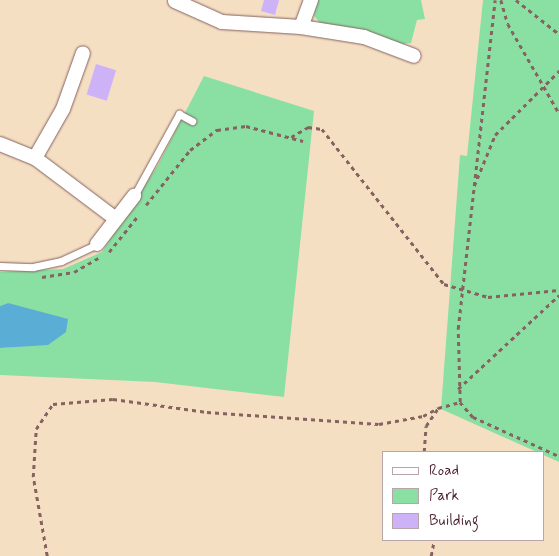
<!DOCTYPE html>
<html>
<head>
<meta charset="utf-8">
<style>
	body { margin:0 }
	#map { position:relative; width:559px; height:556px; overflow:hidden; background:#f5dfc3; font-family:Mynerve,sans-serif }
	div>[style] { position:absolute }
	.green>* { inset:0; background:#8ae0a3 }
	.water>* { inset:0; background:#5aadd5 }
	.building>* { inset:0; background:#ceb2f8; transform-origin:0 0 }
	.path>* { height:2.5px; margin-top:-1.25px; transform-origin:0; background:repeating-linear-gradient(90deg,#866260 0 4px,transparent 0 8px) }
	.roads { filter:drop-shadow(0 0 1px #866260) drop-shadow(0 0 1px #866260) }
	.service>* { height:7px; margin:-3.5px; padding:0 3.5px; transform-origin:3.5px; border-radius:3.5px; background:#fff }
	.minor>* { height:14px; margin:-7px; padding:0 7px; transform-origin:7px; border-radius:7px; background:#fff }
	span { translate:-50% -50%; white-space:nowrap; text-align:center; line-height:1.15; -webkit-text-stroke:5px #fff; paint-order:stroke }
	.legend { position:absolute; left:382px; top:451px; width:162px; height:90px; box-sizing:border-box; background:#fff; border:1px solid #b7a5aa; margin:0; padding:6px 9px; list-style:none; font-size:15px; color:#4a1f2b }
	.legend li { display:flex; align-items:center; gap:10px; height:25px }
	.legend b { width:25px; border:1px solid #b7a5aa }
</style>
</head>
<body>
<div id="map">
	<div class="green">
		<div style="clip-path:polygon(317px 0,421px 0,425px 19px,417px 20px,411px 43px,394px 45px,357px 29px,321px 24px,314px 16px)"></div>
		<div style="clip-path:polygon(483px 0,559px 0,559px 462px,441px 409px,460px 155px,467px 156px)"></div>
		<div style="clip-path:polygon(204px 76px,314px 111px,284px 397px,155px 382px,0 375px,0 348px,48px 344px,8px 303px,0 306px,0 272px,63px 269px,102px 252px,158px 165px)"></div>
	</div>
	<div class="water">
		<div style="clip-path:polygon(8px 303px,68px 319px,66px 332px,48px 345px,0 348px,0 306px)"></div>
	</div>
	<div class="building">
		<div style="clip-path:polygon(264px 0,279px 0,275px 15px,261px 11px)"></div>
		<div style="left:96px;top:64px;width:21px;height:32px;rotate:17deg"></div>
	</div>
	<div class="path">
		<div style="left:501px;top:0;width:25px;rotate:74deg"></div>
		<div style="left:508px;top:24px;width:103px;rotate:60.2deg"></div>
		<div style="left:516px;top:0;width:55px;rotate:38.3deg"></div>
		<div style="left:291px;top:137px;width:20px;rotate:-30deg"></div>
		<div style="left:308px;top:127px;width:14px;rotate:8deg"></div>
		<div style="left:322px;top:129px;width:197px;rotate:51.8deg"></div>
		<div style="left:444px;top:284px;width:46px;rotate:16.5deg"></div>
		<div style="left:488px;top:297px;width:71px;rotate:-5.6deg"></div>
		<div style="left:474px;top:186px;width:55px;rotate:-67.6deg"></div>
		<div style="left:495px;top:135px;width:91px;rotate:-45deg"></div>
		<div style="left:146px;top:205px;width:70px;rotate:-51.3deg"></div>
		<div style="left:190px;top:150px;width:34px;rotate:-37deg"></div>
		<div style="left:217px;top:130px;width:29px;rotate:-8deg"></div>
		<div style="left:246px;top:126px;width:59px;rotate:14.7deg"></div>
		<div style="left:109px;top:252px;width:45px;rotate:-51.3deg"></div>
		<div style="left:42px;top:277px;width:32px;rotate:-9deg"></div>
		<div style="left:74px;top:272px;width:30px;rotate:-30deg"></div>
		<div style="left:458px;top:389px;width:138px;rotate:-42.9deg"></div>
		<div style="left:460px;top:402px;width:20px;rotate:49deg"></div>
		<div style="left:473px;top:417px;width:94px;rotate:24.4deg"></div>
		<div style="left:424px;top:452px;width:26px;rotate:-86deg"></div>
		<div style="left:426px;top:426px;width:22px;rotate:-56deg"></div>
		<div style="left:438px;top:408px;width:23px;rotate:-15deg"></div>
		<div style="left:460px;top:402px;width:73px;rotate:-91.6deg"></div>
		<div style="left:458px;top:329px;width:331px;rotate:-83.6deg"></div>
		<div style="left:47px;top:556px;width:80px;rotate:-100deg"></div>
		<div style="left:33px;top:477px;width:48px;rotate:-86.4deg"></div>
		<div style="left:36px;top:429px;width:30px;rotate:-56deg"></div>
		<div style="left:53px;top:404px;width:60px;rotate:-4.8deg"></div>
		<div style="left:113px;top:399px;width:95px;rotate:7.9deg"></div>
		<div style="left:207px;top:412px;width:172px;rotate:4deg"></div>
		<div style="left:379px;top:424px;width:45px;rotate:-10.3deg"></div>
		<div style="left:423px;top:416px;width:17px;rotate:-28deg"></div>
		<div style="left:431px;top:556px;width:16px;rotate:-79deg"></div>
	</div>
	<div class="roads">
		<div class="service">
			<div style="left:134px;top:196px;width:94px;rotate:-61.2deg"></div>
			<div style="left:179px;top:114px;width:15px;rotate:28deg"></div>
			<div style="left:0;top:266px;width:33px;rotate:2deg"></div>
			<div style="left:33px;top:267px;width:29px;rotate:-12deg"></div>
			<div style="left:61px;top:261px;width:40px;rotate:-25deg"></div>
		</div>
		<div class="minor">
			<div style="left:311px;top:0;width:29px;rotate:110deg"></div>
			<div style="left:301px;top:27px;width:64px;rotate:9deg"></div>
			<div style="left:364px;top:37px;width:53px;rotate:20.8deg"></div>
			<div style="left:175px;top:1px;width:51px;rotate:24.1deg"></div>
			<div style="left:222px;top:22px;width:79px;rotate:3.6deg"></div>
			<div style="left:0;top:144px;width:38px;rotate:22deg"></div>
			<div style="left:35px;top:158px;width:101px;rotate:37deg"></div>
			<div style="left:35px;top:158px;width:56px;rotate:-60.3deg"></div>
			<div style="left:63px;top:109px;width:59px;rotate:-70.3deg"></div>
			<div style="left:97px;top:244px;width:61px;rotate:-52.4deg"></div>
		</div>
	</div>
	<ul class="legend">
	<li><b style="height:6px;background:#fff"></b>Road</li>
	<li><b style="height:14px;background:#8ae0a3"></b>Park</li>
	<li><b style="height:14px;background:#ceb2f8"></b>Building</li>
	</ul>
</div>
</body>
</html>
